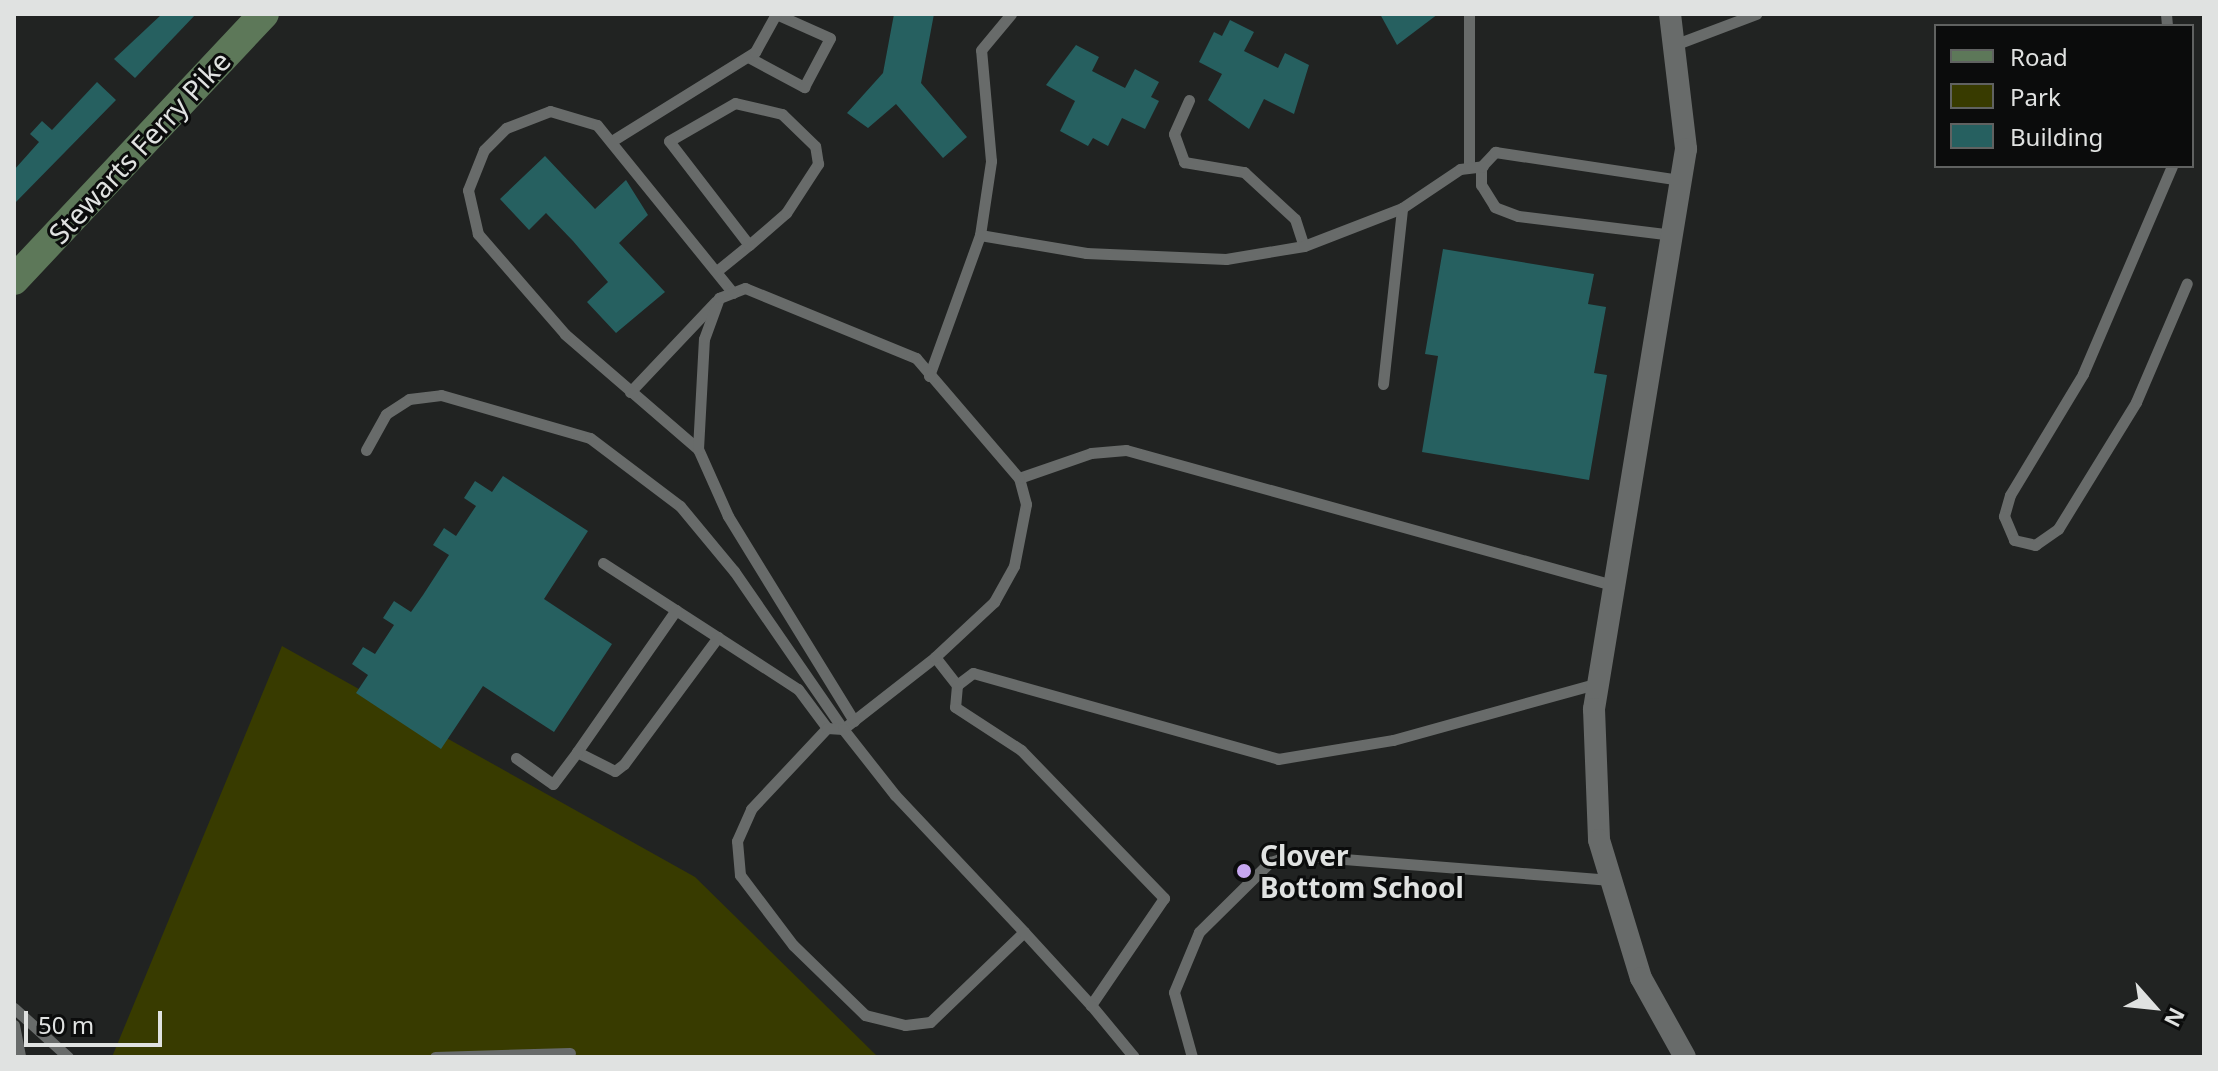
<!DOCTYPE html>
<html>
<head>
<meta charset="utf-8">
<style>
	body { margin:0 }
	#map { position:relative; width:2218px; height:1071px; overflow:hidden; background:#212322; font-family:"Noto Sans",sans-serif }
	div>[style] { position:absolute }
	.green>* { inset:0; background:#383b00 }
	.building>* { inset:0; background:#266060 }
	.lane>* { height:11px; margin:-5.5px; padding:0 5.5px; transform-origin:5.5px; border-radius:5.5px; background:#686b6a }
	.street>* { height:22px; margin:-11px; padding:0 11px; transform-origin:11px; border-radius:11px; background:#686b6a }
	.secondary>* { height:30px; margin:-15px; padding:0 15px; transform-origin:15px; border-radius:15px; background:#5d7859 }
	.dots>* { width:22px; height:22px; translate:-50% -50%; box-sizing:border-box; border:4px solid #0b0c0c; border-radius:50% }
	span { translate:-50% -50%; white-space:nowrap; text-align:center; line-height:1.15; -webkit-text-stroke:6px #0b0c0c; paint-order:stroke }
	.street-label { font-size:28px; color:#e0e2e1 }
	.poi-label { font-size:28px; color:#e0e2e1; font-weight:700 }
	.left { translate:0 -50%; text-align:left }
	.frame { position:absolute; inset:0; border:16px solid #e0e2e1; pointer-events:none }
	.legend { position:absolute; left:1934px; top:24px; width:260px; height:144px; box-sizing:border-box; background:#0b0c0c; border:2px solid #606261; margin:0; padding:10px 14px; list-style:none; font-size:24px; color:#e0e2e1 }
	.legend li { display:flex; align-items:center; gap:16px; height:40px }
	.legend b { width:40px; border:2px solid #606261 }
	.north { position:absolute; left:2114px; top:967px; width:80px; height:80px; -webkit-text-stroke:6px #0b0c0c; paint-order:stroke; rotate:117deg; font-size:22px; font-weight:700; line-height:32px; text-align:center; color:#e0e2e1 }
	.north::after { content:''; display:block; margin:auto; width:28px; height:36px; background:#e0e2e1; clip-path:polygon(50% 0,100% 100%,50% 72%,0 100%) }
	.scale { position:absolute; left:24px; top:1011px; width:138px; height:36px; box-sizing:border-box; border:4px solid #e0e2e1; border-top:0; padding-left:10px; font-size:24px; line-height:28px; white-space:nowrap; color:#e0e2e1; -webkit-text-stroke:6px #0b0c0c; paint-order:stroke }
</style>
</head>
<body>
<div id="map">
	<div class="green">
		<div style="clip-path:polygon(282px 646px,695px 877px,878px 1057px,112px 1057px)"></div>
	</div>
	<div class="building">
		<div style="clip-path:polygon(162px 14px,196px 14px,135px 78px,114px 59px)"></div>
		<div style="clip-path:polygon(894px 14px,934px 14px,921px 83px,967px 137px,943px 158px,896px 104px,868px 128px,847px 113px,883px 73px)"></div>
		<div style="clip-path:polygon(1380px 14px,1438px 14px,1397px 45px)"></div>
		<div style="clip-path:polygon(1230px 20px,1254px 32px,1244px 51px,1278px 68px,1285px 53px,1309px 65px,1294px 114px,1264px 99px,1249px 129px,1208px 100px,1222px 74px,1199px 62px,1214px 32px,1222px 36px)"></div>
		<div style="clip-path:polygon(1076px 45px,1099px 57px,1092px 71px,1125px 88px,1135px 69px,1159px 82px,1151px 97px,1159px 101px,1145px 129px,1122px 118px,1108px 146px,1093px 138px,1088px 146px,1060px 131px,1075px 101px,1046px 85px)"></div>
		<div style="clip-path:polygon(97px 82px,116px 100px,14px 204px,14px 170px,39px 142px,30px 134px,42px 121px,52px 130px)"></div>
		<div style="clip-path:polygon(545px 156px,595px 209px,626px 180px,648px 215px,619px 243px,665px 292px,616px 333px,587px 302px,608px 282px,573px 241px,546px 213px,529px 230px,500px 199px)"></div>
		<div style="clip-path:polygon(1443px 249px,1594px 274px,1588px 304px,1606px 307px,1594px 373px,1607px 375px,1589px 480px,1422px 452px,1438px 356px,1425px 354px)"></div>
		<div style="clip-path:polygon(503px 476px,588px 531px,544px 599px,612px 644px,554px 732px,483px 686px,441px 749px,356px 693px,368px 675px,352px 664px,363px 647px,375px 654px,394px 625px,383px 618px,394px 601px,411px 612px,423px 595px,449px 555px,433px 545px,444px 528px,456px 536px,476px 506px,464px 498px,475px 481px,492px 492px)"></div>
	</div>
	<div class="lane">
		<div style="left:1469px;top:14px;width:153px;rotate:90deg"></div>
		<div style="left:2166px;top:14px;width:12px;rotate:85deg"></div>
		<div style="left:1674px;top:45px;width:88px;rotate:-20.7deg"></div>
		<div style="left:748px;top:57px;width:64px;rotate:28.2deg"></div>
		<div style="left:804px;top:87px;width:55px;rotate:-62deg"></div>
		<div style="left:830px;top:38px;width:59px;rotate:-156deg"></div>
		<div style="left:1189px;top:100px;width:37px;rotate:114deg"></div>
		<div style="left:1174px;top:134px;width:30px;rotate:70deg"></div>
		<div style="left:1184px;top:162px;width:61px;rotate:9.5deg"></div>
		<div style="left:1244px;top:172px;width:69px;rotate:42.7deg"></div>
		<div style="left:1295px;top:219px;width:28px;rotate:72deg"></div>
		<div style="left:615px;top:139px;width:165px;rotate:-31.9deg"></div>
		<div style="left:755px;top:52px;width:43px;rotate:-61.1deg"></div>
		<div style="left:2172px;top:166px;width:226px;rotate:113.2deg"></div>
		<div style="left:2083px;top:374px;width:141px;rotate:121.1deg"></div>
		<div style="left:2010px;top:495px;width:22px;rotate:106deg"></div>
		<div style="left:2004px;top:516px;width:26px;rotate:67deg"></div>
		<div style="left:2014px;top:540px;width:22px;rotate:13deg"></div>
		<div style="left:2035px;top:545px;width:28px;rotate:-35deg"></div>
		<div style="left:2058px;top:529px;width:149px;rotate:-58.4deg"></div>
		<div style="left:2136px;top:402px;width:129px;rotate:-66.8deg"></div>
		<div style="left:980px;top:235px;width:75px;rotate:-81.5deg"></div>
		<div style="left:991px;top:161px;width:111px;rotate:-95.1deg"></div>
		<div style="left:981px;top:50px;width:47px;rotate:-50.2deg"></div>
		<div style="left:1673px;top:235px;width:156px;rotate:-173deg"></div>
		<div style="left:1518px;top:216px;width:25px;rotate:-159deg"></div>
		<div style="left:1495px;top:207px;width:26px;rotate:-122deg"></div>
		<div style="left:1481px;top:185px;width:18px;rotate:-90deg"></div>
		<div style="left:1481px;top:167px;width:21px;rotate:-47deg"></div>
		<div style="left:1495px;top:152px;width:188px;rotate:8.6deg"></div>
		<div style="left:718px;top:270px;width:40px;rotate:-39deg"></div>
		<div style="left:749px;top:245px;width:49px;rotate:-40.9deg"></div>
		<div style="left:786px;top:213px;width:59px;rotate:-56.9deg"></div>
		<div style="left:818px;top:164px;width:18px;rotate:-99deg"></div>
		<div style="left:815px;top:146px;width:46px;rotate:-135.9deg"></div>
		<div style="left:782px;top:114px;width:48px;rotate:-166.8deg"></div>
		<div style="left:735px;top:103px;width:76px;rotate:150.1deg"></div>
		<div style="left:669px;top:141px;width:131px;rotate:52.4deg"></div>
		<div style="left:929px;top:376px;width:150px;rotate:-70.1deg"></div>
		<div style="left:980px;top:235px;width:108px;rotate:9.6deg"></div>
		<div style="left:1086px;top:253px;width:140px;rotate:2.5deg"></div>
		<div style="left:1226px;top:259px;width:79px;rotate:-9.5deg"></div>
		<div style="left:1304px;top:246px;width:105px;rotate:-21.2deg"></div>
		<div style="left:1402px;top:208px;width:70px;rotate:-33.9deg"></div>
		<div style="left:1460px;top:169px;width:23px;rotate:-7deg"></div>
		<div style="left:1383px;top:384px;width:177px;rotate:-83.8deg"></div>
		<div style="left:630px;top:392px;width:125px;rotate:-46.6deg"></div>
		<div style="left:698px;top:449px;width:176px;rotate:-139.2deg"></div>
		<div style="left:565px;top:334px;width:133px;rotate:-131deg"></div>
		<div style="left:478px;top:234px;width:45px;rotate:-102.8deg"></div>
		<div style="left:468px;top:190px;width:43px;rotate:-68.2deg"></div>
		<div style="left:484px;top:150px;width:31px;rotate:-45deg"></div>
		<div style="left:506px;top:128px;width:47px;rotate:-21.1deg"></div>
		<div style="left:550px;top:111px;width:49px;rotate:16.6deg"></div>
		<div style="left:597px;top:125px;width:216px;rotate:51deg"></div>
		<div style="left:366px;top:450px;width:41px;rotate:-60.9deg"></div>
		<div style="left:386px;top:414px;width:27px;rotate:-33deg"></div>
		<div style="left:409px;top:399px;width:32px;rotate:-7deg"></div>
		<div style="left:441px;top:395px;width:155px;rotate:16.1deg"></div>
		<div style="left:590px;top:438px;width:113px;rotate:37.1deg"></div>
		<div style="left:680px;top:506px;width:85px;rotate:50.3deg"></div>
		<div style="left:734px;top:571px;width:192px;rotate:55.4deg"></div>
		<div style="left:843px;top:729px;width:117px;rotate:-38deg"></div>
		<div style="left:935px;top:657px;width:36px;rotate:52deg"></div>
		<div style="left:957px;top:685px;width:22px;rotate:95deg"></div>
		<div style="left:955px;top:707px;width:79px;rotate:33.1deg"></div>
		<div style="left:1021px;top:750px;width:206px;rotate:46deg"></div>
		<div style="left:1164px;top:898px;width:130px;rotate:124.3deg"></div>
		<div style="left:603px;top:563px;width:232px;rotate:32.9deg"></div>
		<div style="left:798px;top:689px;width:49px;rotate:53.4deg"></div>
		<div style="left:676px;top:610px;width:173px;rotate:124.9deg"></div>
		<div style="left:577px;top:752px;width:42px;rotate:26.6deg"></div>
		<div style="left:615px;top:771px;width:11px;rotate:-38deg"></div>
		<div style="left:624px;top:764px;width:158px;rotate:-53.5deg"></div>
		<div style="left:935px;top:657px;width:81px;rotate:-43deg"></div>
		<div style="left:994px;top:602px;width:41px;rotate:-60.9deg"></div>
		<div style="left:1014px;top:566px;width:63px;rotate:-79deg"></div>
		<div style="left:1026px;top:504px;width:27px;rotate:-105deg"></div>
		<div style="left:1019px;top:478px;width:76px;rotate:-19.1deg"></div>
		<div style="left:1091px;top:453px;width:35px;rotate:-5deg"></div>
		<div style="left:1126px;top:450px;width:509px;rotate:15.51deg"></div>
		<div style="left:957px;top:685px;width:20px;rotate:-37deg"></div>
		<div style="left:973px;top:673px;width:317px;rotate:15.7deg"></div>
		<div style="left:1278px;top:759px;width:117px;rotate:-9.4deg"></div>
		<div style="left:1393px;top:740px;width:213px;rotate:-15.5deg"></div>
		<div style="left:854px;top:721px;width:241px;rotate:-121.6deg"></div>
		<div style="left:728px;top:516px;width:73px;rotate:-114.1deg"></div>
		<div style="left:698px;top:449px;width:110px;rotate:-86.9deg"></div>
		<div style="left:704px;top:339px;width:44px;rotate:-69.9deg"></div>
		<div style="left:719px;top:298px;width:28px;rotate:-21deg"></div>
		<div style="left:745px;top:288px;width:185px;rotate:22.3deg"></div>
		<div style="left:916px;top:358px;width:158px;rotate:49.4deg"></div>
		<div style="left:516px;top:758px;width:45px;rotate:35.1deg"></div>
		<div style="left:553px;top:784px;width:40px;rotate:-53deg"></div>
		<div style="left:1024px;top:932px;width:130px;rotate:136.2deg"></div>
		<div style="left:930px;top:1022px;width:25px;rotate:173deg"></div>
		<div style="left:905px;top:1025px;width:41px;rotate:-166deg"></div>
		<div style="left:865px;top:1015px;width:100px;rotate:-135.8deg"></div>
		<div style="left:793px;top:945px;width:88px;rotate:-127.1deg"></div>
		<div style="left:740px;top:875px;width:34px;rotate:-95deg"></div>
		<div style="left:737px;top:841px;width:35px;rotate:-66deg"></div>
		<div style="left:751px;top:809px;width:111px;rotate:-46.8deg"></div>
		<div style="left:827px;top:728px;width:16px;rotate:4deg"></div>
		<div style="left:843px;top:729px;width:84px;rotate:51.8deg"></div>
		<div style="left:895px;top:795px;width:188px;rotate:46.7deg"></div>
		<div style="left:1024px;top:932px;width:99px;rotate:47.5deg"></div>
		<div style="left:1091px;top:1005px;width:67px;rotate:50.4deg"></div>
		<div style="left:14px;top:1008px;width:73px;rotate:42.2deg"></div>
		<div style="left:14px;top:1025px;width:33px;rotate:79deg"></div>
		<div style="left:435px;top:1057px;width:135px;rotate:-1.7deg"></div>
		<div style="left:1192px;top:1057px;width:67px;rotate:-105.5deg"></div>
		<div style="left:1174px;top:992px;width:65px;rotate:-67.4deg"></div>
		<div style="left:1199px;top:932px;width:100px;rotate:-44.6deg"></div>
		<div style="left:1270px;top:862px;width:24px;rotate:-17deg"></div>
		<div style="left:1293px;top:855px;width:319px;rotate:4.5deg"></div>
	</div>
	<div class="street">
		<div style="left:1670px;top:14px;width:136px;rotate:83.2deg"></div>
		<div style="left:1686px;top:149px;width:568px;rotate:99.33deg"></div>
		<div style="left:1594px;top:709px;width:131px;rotate:87.8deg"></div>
		<div style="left:1599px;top:840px;width:144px;rotate:73.1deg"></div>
		<div style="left:1641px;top:978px;width:90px;rotate:60.9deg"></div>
	</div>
	<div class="secondary">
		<div style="left:14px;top:280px;width:365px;rotate:-46.8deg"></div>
	</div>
	<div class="dots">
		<div style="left:1244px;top:871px;background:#c6a6f0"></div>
	</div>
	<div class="street-label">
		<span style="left:139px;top:147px;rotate:-47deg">Stewarts Ferry Pike</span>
	</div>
	<div class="poi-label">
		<span class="left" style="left:1260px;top:871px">Clover<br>Bottom School</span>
	</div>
	<div class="frame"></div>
	<ul class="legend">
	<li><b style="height:10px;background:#5d7859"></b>Road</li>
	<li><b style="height:22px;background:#383b00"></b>Park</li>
	<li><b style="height:22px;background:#266060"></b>Building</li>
	</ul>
	<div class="north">N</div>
	<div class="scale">50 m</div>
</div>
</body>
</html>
